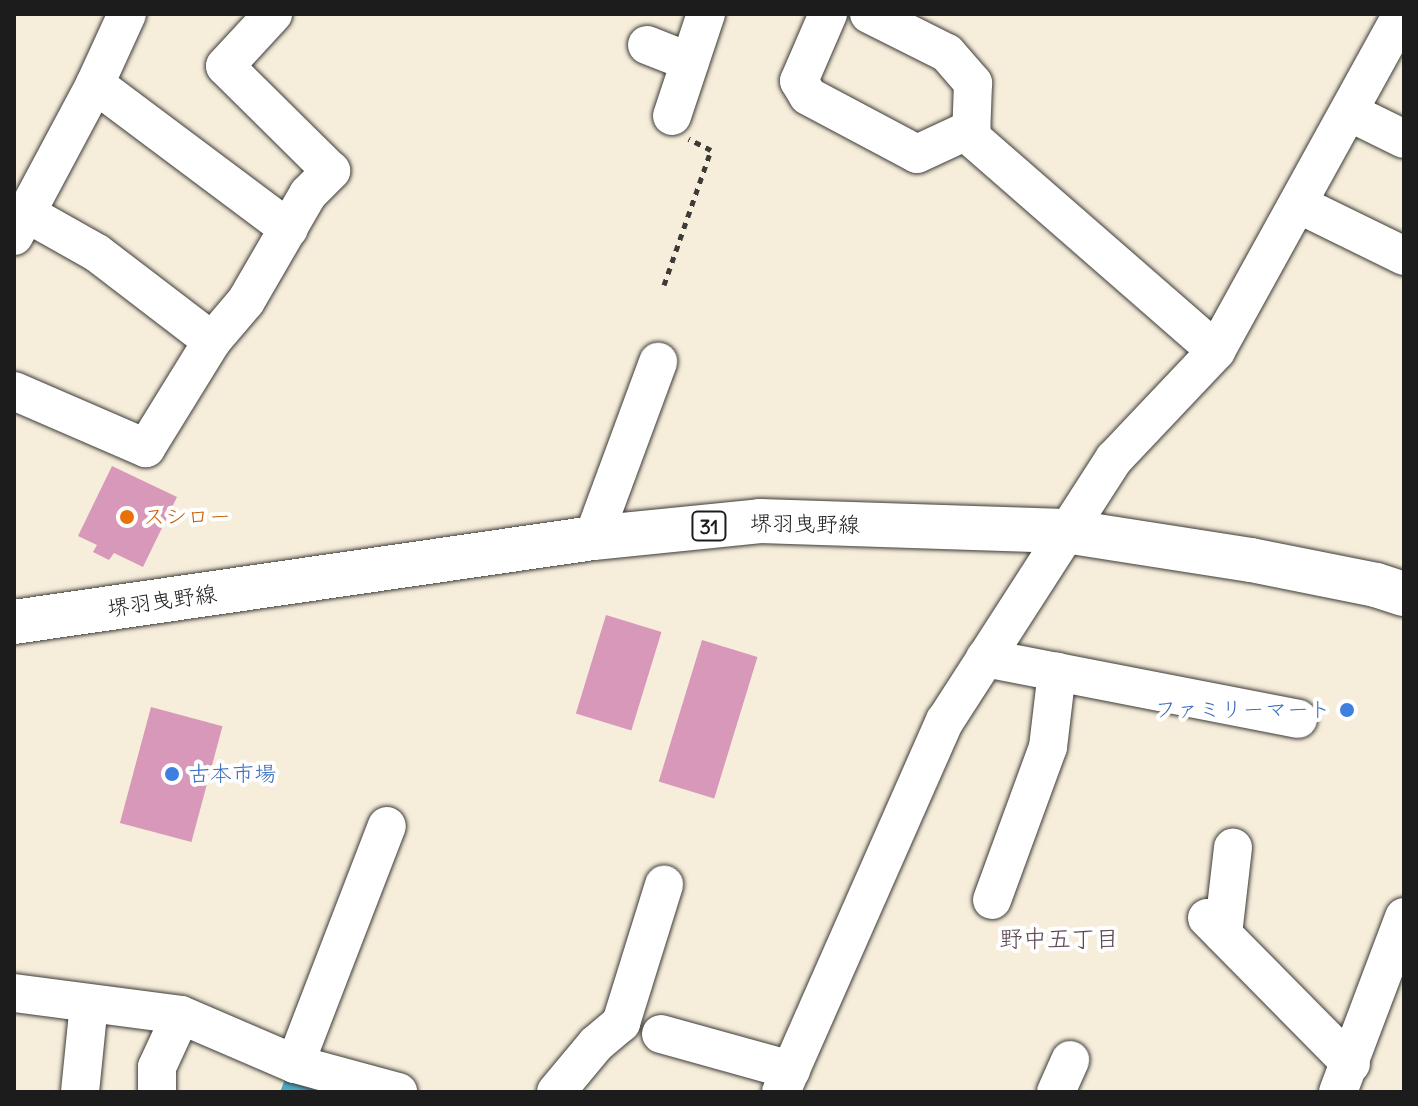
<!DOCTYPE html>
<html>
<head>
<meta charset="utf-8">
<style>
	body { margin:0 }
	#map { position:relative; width:1418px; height:1106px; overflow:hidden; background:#f6edda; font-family:Delius,"Klee One",sans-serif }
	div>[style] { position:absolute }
	.water>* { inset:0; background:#47adc6 }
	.building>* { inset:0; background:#d798ba; transform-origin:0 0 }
	.path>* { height:5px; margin-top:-2.5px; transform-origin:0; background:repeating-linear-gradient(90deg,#3d3b38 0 6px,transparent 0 12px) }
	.roads { filter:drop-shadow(0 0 2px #3d3b38) drop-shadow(0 0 2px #3d3b38) }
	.minor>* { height:38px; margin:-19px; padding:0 19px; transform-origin:19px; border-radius:19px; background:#fff }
	.major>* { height:44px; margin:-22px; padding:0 22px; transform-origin:22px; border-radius:22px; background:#fff }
	.dots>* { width:22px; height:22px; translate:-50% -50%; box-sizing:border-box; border:4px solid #fff; border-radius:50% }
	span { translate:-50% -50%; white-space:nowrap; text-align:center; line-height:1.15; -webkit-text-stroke:8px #fff; paint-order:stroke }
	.shield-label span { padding:2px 6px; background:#fff; border:2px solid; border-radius:6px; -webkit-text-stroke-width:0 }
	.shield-label { font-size:20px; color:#1c1c1c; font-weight:700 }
	.food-label { font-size:22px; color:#c56008 }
	.left { translate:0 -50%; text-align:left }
	.street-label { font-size:22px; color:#1c1c1c }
	.shop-label { font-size:22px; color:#366cbe }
	.right { translate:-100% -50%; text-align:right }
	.neighbourhood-label { font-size:24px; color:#5d4753 }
	.frame { position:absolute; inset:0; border:16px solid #1c1c1c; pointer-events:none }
</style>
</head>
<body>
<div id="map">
	<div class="water">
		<div style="clip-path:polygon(286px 1077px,320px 1092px,280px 1092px)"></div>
	</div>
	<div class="building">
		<div style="clip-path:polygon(112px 466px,177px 497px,143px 567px,114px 553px,109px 560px,93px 552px,97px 545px,78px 536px)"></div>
		<div style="left:606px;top:615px;width:58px;height:103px;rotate:17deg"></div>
		<div style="left:702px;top:640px;width:58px;height:148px;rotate:17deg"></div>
		<div style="left:151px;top:707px;width:74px;height:120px;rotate:15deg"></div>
	</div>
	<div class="path">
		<div style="left:664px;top:285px;width:143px;rotate:-70.8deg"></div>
		<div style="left:711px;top:150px;width:25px;rotate:-153deg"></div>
	</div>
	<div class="roads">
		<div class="minor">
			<div style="left:828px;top:14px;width:73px;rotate:113.4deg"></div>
			<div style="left:799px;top:81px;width:17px;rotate:59deg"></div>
			<div style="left:808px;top:96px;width:123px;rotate:28deg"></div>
			<div style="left:917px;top:154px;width:60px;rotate:-24.8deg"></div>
			<div style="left:869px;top:14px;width:87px;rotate:26.6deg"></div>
			<div style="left:947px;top:53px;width:40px;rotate:49deg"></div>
			<div style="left:973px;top:83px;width:54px;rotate:92.1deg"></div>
			<div style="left:971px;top:137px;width:325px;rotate:41.1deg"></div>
			<div style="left:647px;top:45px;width:46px;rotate:21.6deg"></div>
			<div style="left:95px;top:84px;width:242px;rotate:36.8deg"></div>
			<div style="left:1349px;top:112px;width:61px;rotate:26.1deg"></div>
			<div style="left:672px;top:116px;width:108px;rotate:-71.6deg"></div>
			<div style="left:1298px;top:204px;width:118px;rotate:26.1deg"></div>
			<div style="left:26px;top:213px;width:81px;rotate:29.4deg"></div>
			<div style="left:97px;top:253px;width:145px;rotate:37.4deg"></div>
			<div style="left:14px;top:236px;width:172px;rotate:-61.9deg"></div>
			<div style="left:95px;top:84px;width:77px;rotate:-65.4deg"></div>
			<div style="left:14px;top:391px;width:144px;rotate:23.4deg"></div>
			<div style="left:146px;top:448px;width:126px;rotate:-58.3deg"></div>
			<div style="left:212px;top:341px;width:52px;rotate:-49.6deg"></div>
			<div style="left:246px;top:301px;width:124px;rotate:-59.9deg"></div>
			<div style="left:308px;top:194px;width:33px;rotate:-45deg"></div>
			<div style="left:331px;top:171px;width:149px;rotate:-135.3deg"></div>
			<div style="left:225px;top:66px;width:71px;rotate:-47.3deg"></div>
			<div style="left:593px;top:538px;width:188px;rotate:-69.7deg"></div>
			<div style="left:985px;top:658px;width:319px;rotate:11deg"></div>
			<div style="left:992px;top:900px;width:163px;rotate:-69.9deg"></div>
			<div style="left:1048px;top:747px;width:76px;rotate:-83.2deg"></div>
			<div style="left:1207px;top:918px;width:205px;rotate:45.4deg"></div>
			<div style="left:1223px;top:934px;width:87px;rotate:-83.4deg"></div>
			<div style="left:14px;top:993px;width:168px;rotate:7.5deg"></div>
			<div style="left:181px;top:1015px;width:124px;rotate:23.3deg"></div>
			<div style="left:295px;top:1064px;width:107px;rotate:15.2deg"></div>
			<div style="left:661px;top:1034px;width:135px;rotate:15.5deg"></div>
			<div style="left:295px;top:1064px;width:255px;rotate:-68.9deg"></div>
			<div style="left:80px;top:1092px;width:89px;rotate:-84.2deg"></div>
			<div style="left:157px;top:1092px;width:25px;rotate:-90deg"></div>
			<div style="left:157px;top:1067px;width:57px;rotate:-65.2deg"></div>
			<div style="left:556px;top:1092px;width:62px;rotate:-50.2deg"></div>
			<div style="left:596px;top:1044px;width:33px;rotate:-40deg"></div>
			<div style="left:621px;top:1023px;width:145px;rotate:-72.7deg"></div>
			<div style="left:781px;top:1092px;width:406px;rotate:-66.2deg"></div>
			<div style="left:945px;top:721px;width:312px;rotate:-57.2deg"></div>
			<div style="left:1114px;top:459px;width:149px;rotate:-46.6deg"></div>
			<div style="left:1216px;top:351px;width:385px;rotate:-61.1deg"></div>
			<div style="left:1056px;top:1092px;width:35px;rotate:-66deg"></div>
			<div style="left:1338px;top:1092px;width:187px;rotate:-69.3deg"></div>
		</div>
		<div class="major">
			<div style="left:14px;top:622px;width:585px;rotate:-8.25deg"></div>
			<div style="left:593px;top:538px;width:168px;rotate:-5.8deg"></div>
			<div style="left:760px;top:521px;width:305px;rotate:1.9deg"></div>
			<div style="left:1065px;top:531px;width:188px;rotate:8.9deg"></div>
			<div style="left:1251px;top:560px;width:127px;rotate:11.3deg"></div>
			<div style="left:1376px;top:585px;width:29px;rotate:18deg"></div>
		</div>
	</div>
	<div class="dots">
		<div style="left:127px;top:517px;background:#e8710a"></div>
		<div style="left:1347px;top:710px;background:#3f7fe0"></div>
		<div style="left:172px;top:774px;background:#3f7fe0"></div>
	</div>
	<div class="shield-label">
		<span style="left:709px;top:526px">31</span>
	</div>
	<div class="food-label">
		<span class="left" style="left:143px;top:517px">スシロー</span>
	</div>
	<div class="street-label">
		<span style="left:805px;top:524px;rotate:1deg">堺羽曳野線</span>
		<span style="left:162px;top:601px;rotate:-8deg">堺羽曳野線</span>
	</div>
	<div class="shop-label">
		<span class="right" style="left:1331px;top:710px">ファミリーマート</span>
		<span class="left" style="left:188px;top:774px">古本市場</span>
	</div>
	<div class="neighbourhood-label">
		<span style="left:1059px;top:939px">野中五丁目</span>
	</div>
	<div class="frame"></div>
</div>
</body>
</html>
